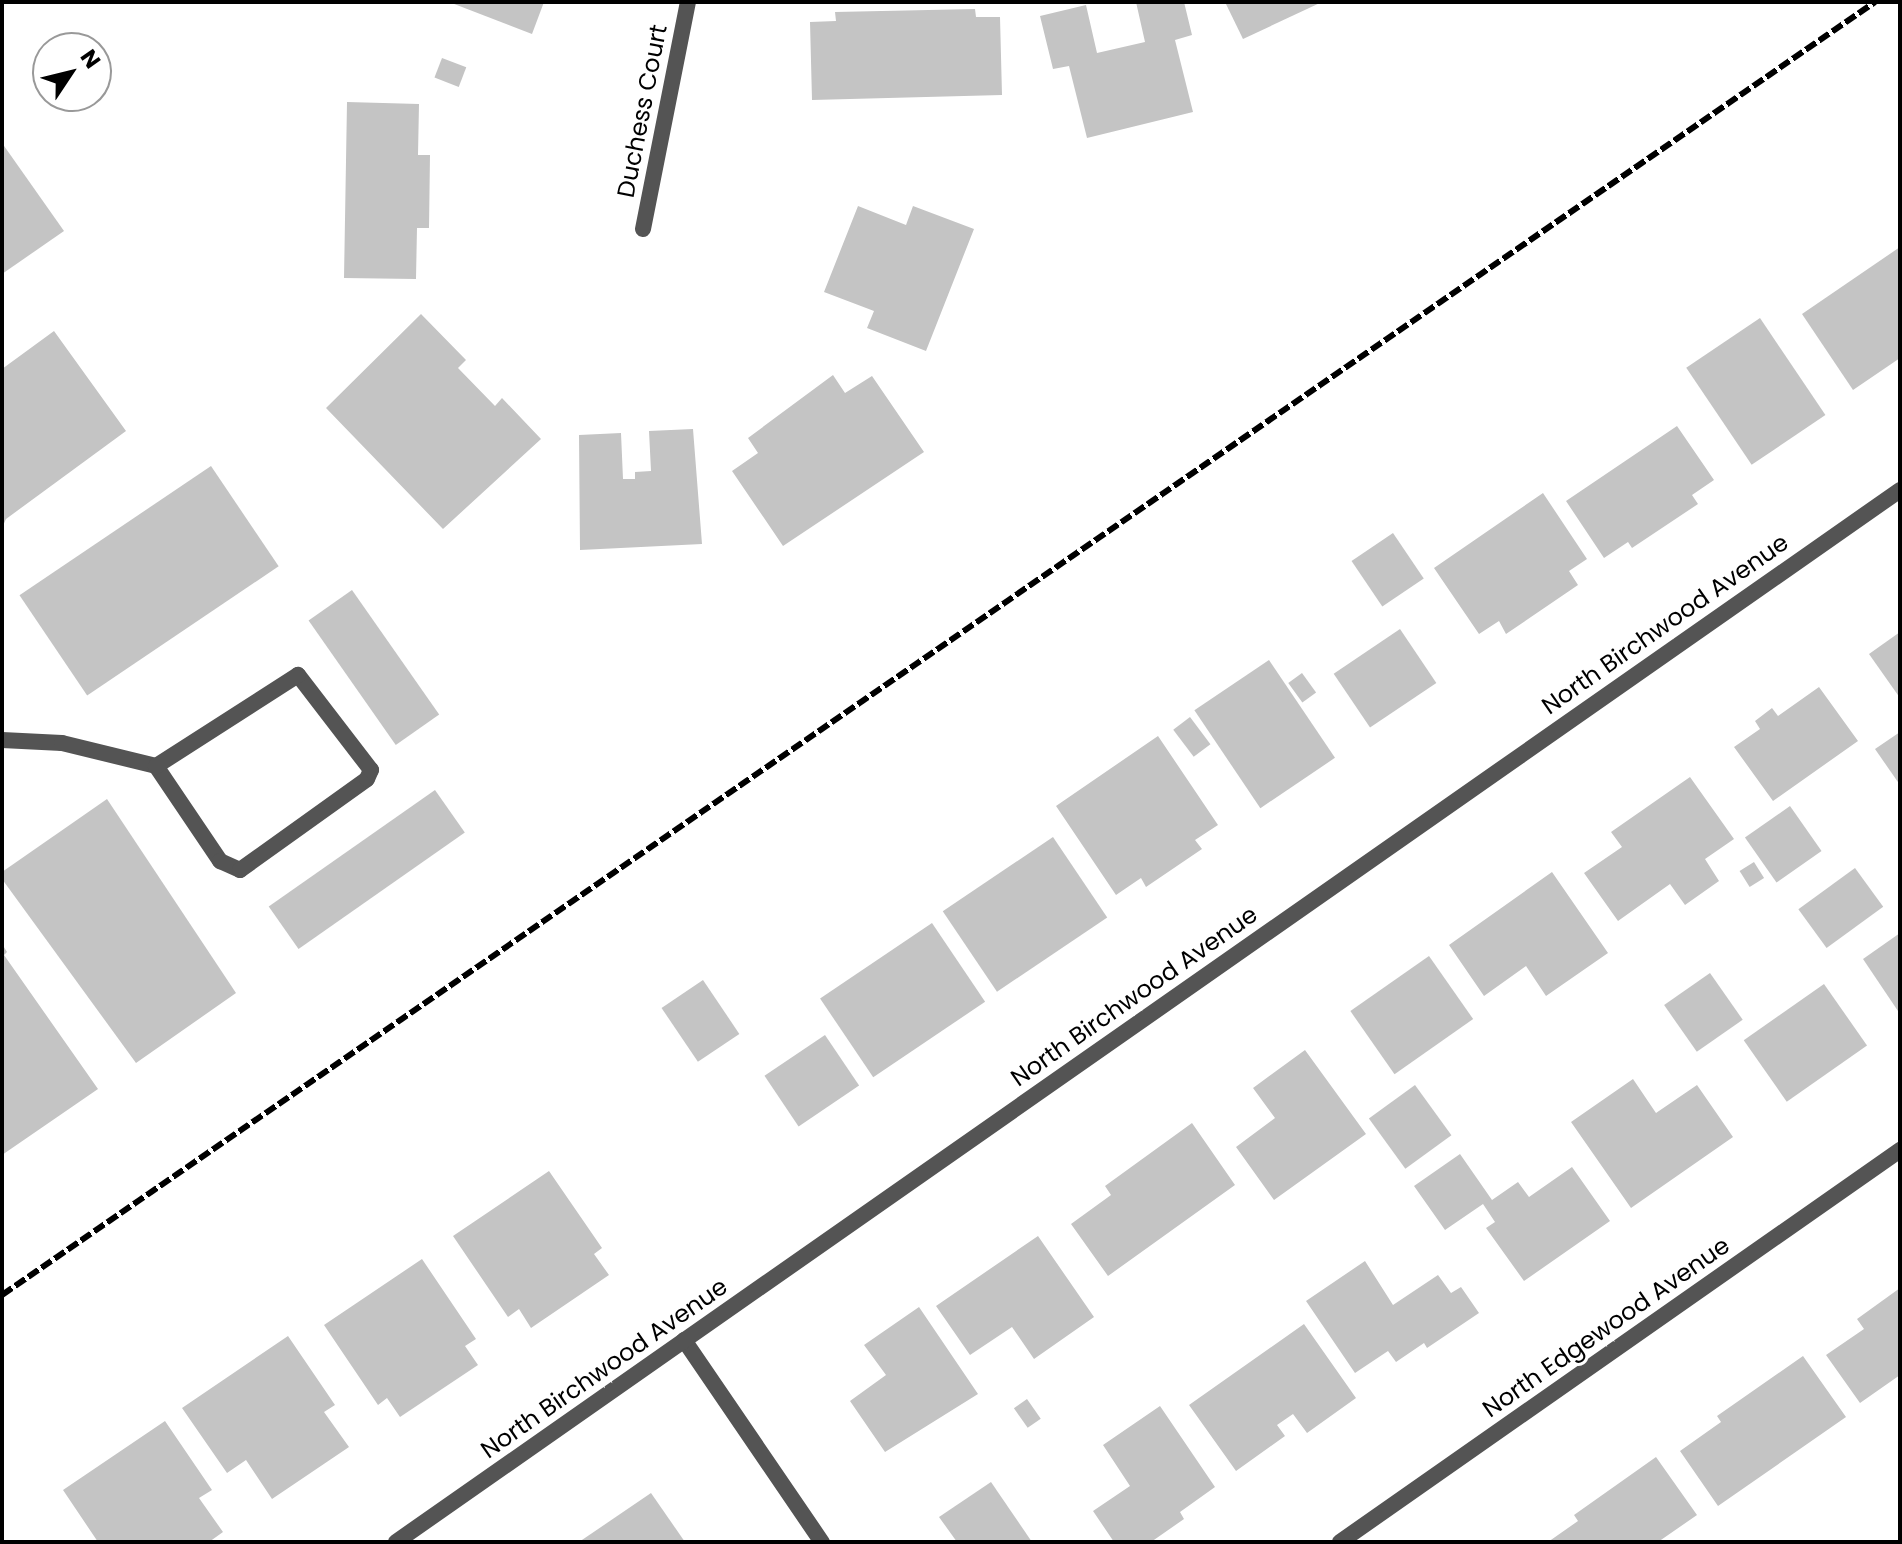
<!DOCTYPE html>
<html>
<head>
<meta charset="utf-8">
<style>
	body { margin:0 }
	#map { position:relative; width:1902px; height:1544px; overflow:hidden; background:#fff; font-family:Poppins,sans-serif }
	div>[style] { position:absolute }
	.building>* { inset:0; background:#c4c4c4; transform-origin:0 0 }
	.lane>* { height:16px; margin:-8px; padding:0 8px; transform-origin:8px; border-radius:8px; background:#545454 }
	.street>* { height:16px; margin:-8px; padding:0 8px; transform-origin:8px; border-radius:8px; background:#545454 }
	.rail>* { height:6px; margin-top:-3px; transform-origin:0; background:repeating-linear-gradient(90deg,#000 0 12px,transparent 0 16px) }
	span { translate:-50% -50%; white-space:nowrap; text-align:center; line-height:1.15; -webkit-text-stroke:6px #fff; paint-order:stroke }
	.street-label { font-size:24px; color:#000 }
	.frame { position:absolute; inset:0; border:4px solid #000; pointer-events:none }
	.north { position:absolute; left:32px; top:32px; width:80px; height:80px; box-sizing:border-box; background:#fff; border:2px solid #999; border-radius:50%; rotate:55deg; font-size:22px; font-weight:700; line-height:32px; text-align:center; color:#000 }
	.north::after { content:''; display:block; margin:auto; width:28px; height:36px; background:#000; clip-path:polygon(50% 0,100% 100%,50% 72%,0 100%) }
</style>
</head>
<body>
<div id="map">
	<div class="building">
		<div style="clip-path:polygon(449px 2px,544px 2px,532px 34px)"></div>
		<div style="clip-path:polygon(1136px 2px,1184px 2px,1192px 35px,1175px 40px,1193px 112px,1087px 138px,1069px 66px,1053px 69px,1040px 16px,1086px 5px,1097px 53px,1145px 42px)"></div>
		<div style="clip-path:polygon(1225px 2px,1322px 2px,1243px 39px)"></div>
		<div style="clip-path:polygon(975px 9px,976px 17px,1000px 17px,1002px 95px,812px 100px,810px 22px,836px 21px,835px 12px)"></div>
		<div style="left:442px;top:58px;width:26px;height:21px;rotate:21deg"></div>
		<div style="clip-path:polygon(347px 102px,419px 104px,418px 155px,430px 155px,429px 228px,417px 228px,416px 279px,344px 278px)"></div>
		<div style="clip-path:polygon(2px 143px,64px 231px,2px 274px)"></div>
		<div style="clip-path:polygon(858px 206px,906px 225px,913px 206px,974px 229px,926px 351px,867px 328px,874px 311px,824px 292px)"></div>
		<div style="clip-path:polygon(1900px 247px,1900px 358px,1853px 390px,1802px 314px)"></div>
		<div style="clip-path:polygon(421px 314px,466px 360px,458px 368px,495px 406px,502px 398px,541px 439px,443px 529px,326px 408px)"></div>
		<div style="left:1760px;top:318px;width:117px;height:89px;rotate:56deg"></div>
		<div style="clip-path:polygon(54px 331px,126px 431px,6px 519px,2px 528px,2px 369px)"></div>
		<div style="clip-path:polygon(833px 375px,845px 393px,872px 376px,924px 452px,783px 546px,732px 471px,758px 453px,748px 438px)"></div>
		<div style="clip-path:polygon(1677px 426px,1714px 480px,1692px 495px,1698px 504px,1632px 548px,1628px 542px,1604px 558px,1566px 501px)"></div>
		<div style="clip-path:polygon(693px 429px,702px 544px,580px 550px,579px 435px,621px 433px,623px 479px,635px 479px,635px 472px,651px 471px,649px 431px)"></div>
		<div style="left:211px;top:466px;width:121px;height:231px;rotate:56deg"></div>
		<div style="clip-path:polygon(1543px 493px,1587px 559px,1569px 571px,1578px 585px,1506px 634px,1499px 621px,1479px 634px,1434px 568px)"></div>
		<div style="left:1393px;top:533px;width:55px;height:50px;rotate:56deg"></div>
		<div style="left:352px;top:590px;width:152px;height:53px;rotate:55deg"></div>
		<div style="left:1400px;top:629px;width:65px;height:80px;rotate:56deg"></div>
		<div style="clip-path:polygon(1900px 632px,1900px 698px,1869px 654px)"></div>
		<div style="left:1269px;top:660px;width:118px;height:90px;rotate:56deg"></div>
		<div style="left:1302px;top:673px;width:24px;height:17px;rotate:54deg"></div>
		<div style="clip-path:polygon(1819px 687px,1858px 741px,1773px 801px,1734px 747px,1760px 729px,1755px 721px,1772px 708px,1778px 716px)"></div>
		<div style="left:1190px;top:717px;width:34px;height:21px;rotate:53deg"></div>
		<div style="clip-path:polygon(1900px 732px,1900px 785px,1875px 749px)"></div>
		<div style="clip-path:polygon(1158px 736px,1218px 825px,1195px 840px,1202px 849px,1146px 887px,1141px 878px,1116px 895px,1056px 806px)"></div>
		<div style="clip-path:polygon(1690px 777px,1734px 839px,1705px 859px,1719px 881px,1685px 905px,1670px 884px,1618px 921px,1584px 873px,1622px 847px,1611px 832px)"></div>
		<div style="left:435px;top:790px;width:52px;height:203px;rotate:55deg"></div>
		<div style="clip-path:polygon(107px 799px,236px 993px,136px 1063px,2px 879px,2px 872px)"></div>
		<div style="left:1790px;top:806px;width:55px;height:55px;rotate:55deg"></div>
		<div style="left:1053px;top:837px;width:97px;height:133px;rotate:56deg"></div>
		<div style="left:1754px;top:862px;width:19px;height:17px;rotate:58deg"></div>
		<div style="left:1855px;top:868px;width:48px;height:70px;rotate:54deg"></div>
		<div style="clip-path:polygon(1552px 872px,1608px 953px,1546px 996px,1526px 966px,1484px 996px,1449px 945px)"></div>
		<div style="left:932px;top:923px;width:95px;height:135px;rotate:56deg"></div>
		<div style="clip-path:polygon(1900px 933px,1900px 1014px,1863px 959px)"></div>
		<div style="clip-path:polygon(2px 944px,7px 952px,4px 955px,98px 1089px,2px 1155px)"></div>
		<div style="left:1429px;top:956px;width:77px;height:96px;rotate:55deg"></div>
		<div style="left:1710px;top:973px;width:57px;height:56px;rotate:55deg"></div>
		<div style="left:703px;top:980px;width:65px;height:50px;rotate:56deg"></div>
		<div style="left:1824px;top:984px;width:75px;height:98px;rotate:55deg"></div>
		<div style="left:825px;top:1035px;width:61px;height:73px;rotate:56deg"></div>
		<div style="clip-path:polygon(1305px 1050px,1366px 1134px,1274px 1200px,1236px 1147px,1275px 1118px,1253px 1088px)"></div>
		<div style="clip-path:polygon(1633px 1079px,1656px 1113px,1697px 1085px,1733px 1137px,1631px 1208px,1571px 1122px)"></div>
		<div style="left:1415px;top:1085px;width:62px;height:57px;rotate:54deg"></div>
		<div style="clip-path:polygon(1192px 1123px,1235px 1185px,1108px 1276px,1071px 1224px,1111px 1195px,1105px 1186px)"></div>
		<div style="clip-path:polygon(1460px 1154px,1492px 1200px,1518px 1182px,1529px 1197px,1572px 1167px,1610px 1221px,1524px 1281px,1486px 1228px,1495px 1222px,1483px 1204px,1445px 1230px,1414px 1186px)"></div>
		<div style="clip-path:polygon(549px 1171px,602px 1248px,594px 1254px,609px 1275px,531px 1328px,519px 1309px,508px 1317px,453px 1236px)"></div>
		<div style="clip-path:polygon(1038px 1236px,1094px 1317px,1034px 1359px,1012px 1327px,970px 1355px,936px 1306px)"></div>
		<div style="clip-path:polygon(422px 1259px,476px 1339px,465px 1346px,478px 1365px,400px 1417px,387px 1398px,378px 1405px,324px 1325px)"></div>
		<div style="clip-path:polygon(1365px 1261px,1393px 1305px,1438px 1275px,1451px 1293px,1461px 1287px,1479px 1313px,1427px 1348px,1424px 1343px,1396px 1362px,1388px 1351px,1355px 1373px,1306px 1301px)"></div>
		<div style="clip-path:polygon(1900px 1288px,1900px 1375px,1860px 1403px,1826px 1355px,1864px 1329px,1857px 1319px)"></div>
		<div style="clip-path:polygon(919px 1307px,978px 1394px,885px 1452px,850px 1401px,886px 1375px,864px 1345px)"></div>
		<div style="clip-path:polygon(1304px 1324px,1356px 1398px,1307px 1433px,1293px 1414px,1277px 1425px,1285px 1436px,1236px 1471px,1189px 1405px)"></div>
		<div style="clip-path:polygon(288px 1336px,335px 1405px,324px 1412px,349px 1447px,272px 1499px,246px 1460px,227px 1473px,182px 1408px)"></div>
		<div style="clip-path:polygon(1803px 1356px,1846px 1417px,1718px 1506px,1680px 1451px,1721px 1422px,1717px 1416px)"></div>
		<div style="left:1027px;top:1399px;width:24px;height:16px;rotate:55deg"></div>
		<div style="clip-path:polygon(1160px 1406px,1215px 1487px,1180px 1512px,1184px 1519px,1151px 1542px,1114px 1542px,1093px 1511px,1130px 1486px,1103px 1445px)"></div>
		<div style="clip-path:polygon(165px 1421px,212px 1490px,199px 1498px,223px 1532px,209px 1542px,98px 1542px,63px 1490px)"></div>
		<div style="clip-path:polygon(1656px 1457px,1697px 1515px,1658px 1542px,1548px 1542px,1578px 1521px,1574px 1515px)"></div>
		<div style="clip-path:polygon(991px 1482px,1032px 1542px,957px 1542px,939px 1517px)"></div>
		<div style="clip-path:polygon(651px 1493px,685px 1542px,579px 1542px)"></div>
	</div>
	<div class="lane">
		<div style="left:2px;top:740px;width:60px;rotate:2.9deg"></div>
		<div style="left:62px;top:743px;width:97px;rotate:13.7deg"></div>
		<div style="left:156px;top:766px;width:115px;rotate:56deg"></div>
		<div style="left:220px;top:861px;width:22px;rotate:24deg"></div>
		<div style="left:240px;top:870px;width:156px;rotate:-35.6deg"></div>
		<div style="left:367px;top:779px;width:10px;rotate:-66deg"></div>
		<div style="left:371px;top:770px;width:120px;rotate:-127.5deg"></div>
		<div style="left:298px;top:675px;width:169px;rotate:147.3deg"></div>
	</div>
	<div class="street">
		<div style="left:643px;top:229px;width:231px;rotate:-78.8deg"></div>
		<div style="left:684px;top:1340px;width:245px;rotate:55.7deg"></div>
		<div style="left:396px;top:1542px;width:1835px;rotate:-34.97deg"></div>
		<div style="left:1340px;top:1542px;width:684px;rotate:-34.99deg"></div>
	</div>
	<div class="rail">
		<div style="left:2px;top:1295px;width:2276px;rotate:-34.62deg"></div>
	</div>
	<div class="street-label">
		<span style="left:642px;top:111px;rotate:-79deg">Duchess Court</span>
		<span style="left:1665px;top:624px;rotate:-35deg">North Birchwood Avenue</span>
		<span style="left:1134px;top:996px;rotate:-35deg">North Birchwood Avenue</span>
		<span style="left:1606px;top:1327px;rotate:-35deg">North Edgewood Avenue</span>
		<span style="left:604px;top:1368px;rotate:-35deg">North Birchwood Avenue</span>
	</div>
	<div class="frame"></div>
	<div class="north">N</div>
</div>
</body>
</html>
